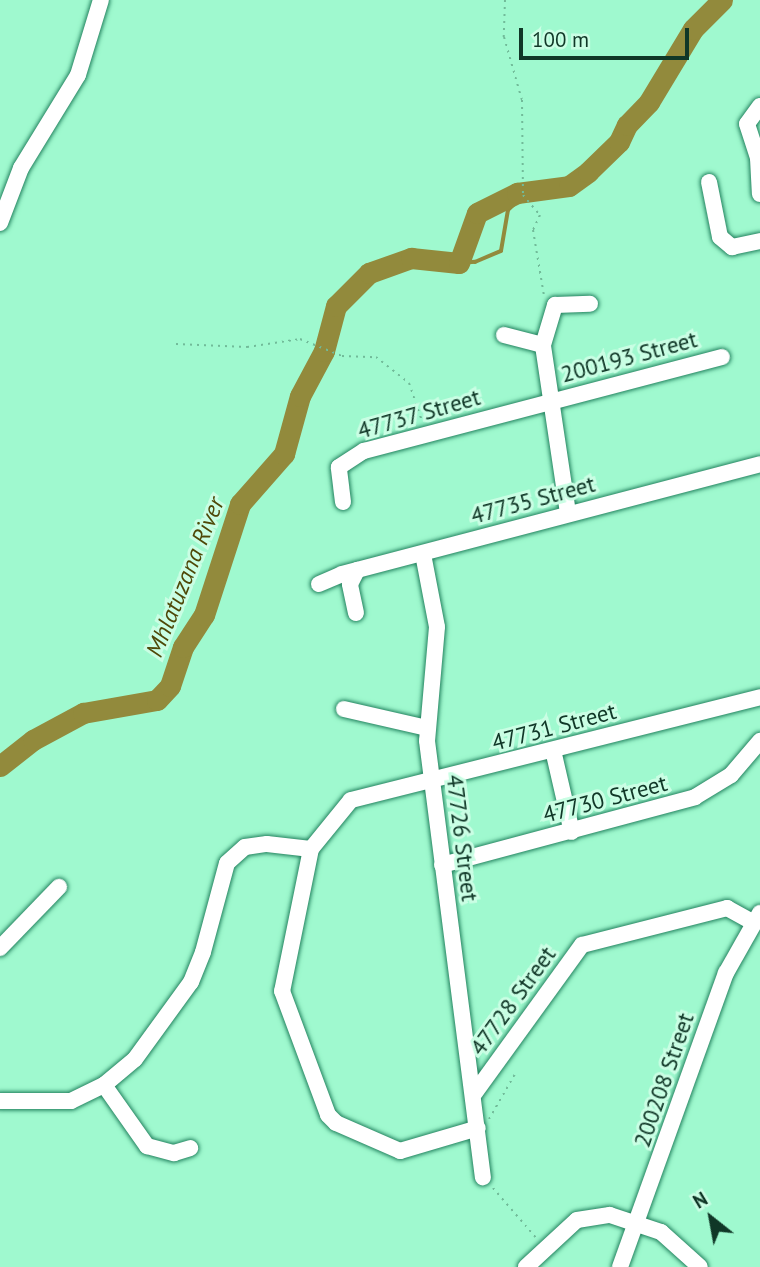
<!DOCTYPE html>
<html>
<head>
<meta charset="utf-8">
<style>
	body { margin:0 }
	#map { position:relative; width:760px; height:1267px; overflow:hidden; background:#9ff9cf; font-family:"PT Sans",sans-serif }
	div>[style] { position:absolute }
	.stream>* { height:3.5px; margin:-1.75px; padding:0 1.75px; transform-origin:1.75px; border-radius:1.75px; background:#928a3c }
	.river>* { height:21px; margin:-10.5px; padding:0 10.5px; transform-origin:10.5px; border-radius:10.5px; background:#928a3c }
	.path>* { height:2px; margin-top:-1px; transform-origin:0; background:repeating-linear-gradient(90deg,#71bb99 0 2px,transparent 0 7px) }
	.roads { filter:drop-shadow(0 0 2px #23835f) drop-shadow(0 0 2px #23835f) }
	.minor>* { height:16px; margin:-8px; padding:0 8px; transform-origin:8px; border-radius:8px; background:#fff }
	span { translate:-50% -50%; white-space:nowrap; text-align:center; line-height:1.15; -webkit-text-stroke:6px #cafee4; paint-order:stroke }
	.street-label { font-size:23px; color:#103727 }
	.water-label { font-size:24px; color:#4e4808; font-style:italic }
	.north { position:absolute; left:676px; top:1183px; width:70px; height:70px; -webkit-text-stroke:5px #cafee4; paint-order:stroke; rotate:329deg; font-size:19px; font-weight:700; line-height:28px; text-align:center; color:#103727 }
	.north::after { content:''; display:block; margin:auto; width:24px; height:32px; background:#103727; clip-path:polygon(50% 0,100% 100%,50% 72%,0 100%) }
	.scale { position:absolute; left:519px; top:28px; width:170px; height:32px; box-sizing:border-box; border:4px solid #103727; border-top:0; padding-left:9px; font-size:21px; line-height:24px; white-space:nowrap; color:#103727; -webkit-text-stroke:5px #cafee4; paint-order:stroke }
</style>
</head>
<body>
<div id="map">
	<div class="stream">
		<div style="left:459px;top:263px;width:16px;rotate:-4deg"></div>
		<div style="left:475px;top:262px;width:28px;rotate:-23deg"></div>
		<div style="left:501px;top:251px;width:42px;rotate:-80.3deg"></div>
		<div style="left:508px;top:210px;width:26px;rotate:-43deg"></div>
	</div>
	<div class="river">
		<div style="left:0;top:766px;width:42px;rotate:-38.2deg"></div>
		<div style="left:33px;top:740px;width:57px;rotate:-28.4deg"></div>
		<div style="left:83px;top:713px;width:75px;rotate:-10deg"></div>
		<div style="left:157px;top:700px;width:19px;rotate:-47deg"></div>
		<div style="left:170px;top:686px;width:41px;rotate:-71.6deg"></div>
		<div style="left:183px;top:647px;width:38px;rotate:-57deg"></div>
		<div style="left:204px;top:615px;width:117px;rotate:-72deg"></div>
		<div style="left:240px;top:504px;width:67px;rotate:-48.7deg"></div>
		<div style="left:284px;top:454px;width:60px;rotate:-74.6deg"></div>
		<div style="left:300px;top:396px;width:51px;rotate:-61.9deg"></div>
		<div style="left:324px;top:351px;width:47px;rotate:-75.1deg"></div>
		<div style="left:336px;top:306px;width:47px;rotate:-45deg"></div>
		<div style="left:369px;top:273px;width:45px;rotate:-19.7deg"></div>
		<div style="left:411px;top:258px;width:48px;rotate:5.9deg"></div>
		<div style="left:459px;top:263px;width:53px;rotate:-70.2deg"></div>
		<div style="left:477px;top:213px;width:45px;rotate:-26.6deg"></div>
		<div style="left:517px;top:193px;width:52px;rotate:-7.7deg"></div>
		<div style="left:569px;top:186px;width:24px;rotate:-36deg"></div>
		<div style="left:588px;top:172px;width:43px;rotate:-44.1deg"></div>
		<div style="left:619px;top:142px;width:19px;rotate:-65deg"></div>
		<div style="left:627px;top:125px;width:32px;rotate:-46deg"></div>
		<div style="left:649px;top:102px;width:85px;rotate:-58.9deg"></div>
		<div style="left:693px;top:29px;width:41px;rotate:-45deg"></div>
	</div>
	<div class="path">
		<div style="left:505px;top:0;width:37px;rotate:92deg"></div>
		<div style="left:504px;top:37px;width:66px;rotate:74.1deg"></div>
		<div style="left:522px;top:100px;width:95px;rotate:89.4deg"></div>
		<div style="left:523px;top:195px;width:26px;rotate:50deg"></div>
		<div style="left:540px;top:215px;width:17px;rotate:115deg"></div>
		<div style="left:533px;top:230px;width:67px;rotate:80.5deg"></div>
		<div style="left:176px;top:344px;width:71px;rotate:2.4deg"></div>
		<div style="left:247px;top:347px;width:54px;rotate:-8.6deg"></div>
		<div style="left:300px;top:339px;width:45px;rotate:22deg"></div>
		<div style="left:342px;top:356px;width:34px;rotate:2deg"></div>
		<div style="left:376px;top:357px;width:42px;rotate:38.2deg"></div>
		<div style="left:409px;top:383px;width:40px;rotate:71.1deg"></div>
		<div style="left:489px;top:1119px;width:52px;rotate:-60deg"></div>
		<div style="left:493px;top:1188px;width:67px;rotate:49.2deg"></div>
	</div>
	<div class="roads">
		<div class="minor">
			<div style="left:760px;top:106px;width:22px;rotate:126deg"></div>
			<div style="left:747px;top:124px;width:36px;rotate:72deg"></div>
			<div style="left:758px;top:158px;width:36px;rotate:87deg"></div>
			<div style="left:709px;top:182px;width:56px;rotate:78.7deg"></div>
			<div style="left:720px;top:237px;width:16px;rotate:40deg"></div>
			<div style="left:732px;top:247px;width:29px;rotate:-12deg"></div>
			<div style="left:0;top:223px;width:59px;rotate:-69.1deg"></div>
			<div style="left:21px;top:168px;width:109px;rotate:-58.5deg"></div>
			<div style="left:78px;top:75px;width:78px;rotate:-73deg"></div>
			<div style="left:504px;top:335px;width:40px;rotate:14.4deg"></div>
			<div style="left:343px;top:502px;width:35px;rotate:-97deg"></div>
			<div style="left:339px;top:467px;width:30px;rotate:-33deg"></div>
			<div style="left:364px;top:451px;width:370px;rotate:-14.7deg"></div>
			<div style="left:568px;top:513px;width:170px;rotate:-98.5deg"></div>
			<div style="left:543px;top:345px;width:42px;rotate:-73.3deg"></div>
			<div style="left:555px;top:305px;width:35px;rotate:-2deg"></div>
			<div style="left:423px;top:554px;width:74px;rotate:79.1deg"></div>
			<div style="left:437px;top:627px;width:114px;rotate:95deg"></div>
			<div style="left:427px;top:741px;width:440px;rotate:82.7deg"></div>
			<div style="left:319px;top:584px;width:25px;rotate:-23deg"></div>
			<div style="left:342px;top:574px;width:432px;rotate:-14.7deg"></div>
			<div style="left:356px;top:613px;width:30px;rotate:-102deg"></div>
			<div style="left:350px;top:584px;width:16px;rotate:-63deg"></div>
			<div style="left:344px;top:709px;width:85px;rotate:12.9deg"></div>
			<div style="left:553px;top:750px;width:84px;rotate:77deg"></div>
			<div style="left:311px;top:849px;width:145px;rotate:101.5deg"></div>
			<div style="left:282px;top:991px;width:132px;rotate:69.6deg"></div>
			<div style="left:328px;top:1115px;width:11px;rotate:45deg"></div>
			<div style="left:336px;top:1123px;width:70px;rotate:23.6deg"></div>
			<div style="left:400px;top:1151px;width:81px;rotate:-16.4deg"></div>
			<div style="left:442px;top:865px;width:262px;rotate:-15deg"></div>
			<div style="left:695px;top:797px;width:42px;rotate:-31.4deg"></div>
			<div style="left:731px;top:775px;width:45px;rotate:-49.5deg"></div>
			<div style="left:0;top:948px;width:85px;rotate:-46deg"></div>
			<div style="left:104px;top:1085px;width:75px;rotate:54.8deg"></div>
			<div style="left:147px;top:1146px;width:28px;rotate:15deg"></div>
			<div style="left:174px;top:1153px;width:17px;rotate:-17deg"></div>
			<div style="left:474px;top:1094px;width:184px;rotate:-54.1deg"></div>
			<div style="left:582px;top:945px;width:150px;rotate:-14.3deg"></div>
			<div style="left:727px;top:908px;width:29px;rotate:29deg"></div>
			<div style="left:0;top:1101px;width:71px"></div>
			<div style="left:71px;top:1101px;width:37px;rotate:-26deg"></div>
			<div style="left:104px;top:1085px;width:40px;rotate:-40deg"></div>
			<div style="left:135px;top:1059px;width:95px;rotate:-54deg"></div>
			<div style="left:191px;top:982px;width:32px;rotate:-68deg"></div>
			<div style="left:203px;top:952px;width:92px;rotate:-74.9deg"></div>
			<div style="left:227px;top:863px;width:24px;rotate:-42deg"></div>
			<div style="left:245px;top:847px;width:22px;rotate:-8deg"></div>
			<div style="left:267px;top:844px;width:44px;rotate:6.5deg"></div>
			<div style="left:311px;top:849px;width:63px;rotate:-50.8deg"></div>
			<div style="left:351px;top:800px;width:422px;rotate:-14.1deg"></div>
			<div style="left:526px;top:1267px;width:69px;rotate:-42.7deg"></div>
			<div style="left:577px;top:1220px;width:33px;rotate:-9deg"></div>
			<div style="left:610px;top:1215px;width:54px;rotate:18.4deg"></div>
			<div style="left:661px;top:1232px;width:52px;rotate:41.9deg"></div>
			<div style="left:620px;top:1267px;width:313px;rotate:-70.2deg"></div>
			<div style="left:726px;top:973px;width:69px;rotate:-60.5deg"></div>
		</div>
	</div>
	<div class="street-label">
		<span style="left:629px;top:357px;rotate:-15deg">200193 Street</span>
		<span style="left:419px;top:414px;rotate:-16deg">47737 Street</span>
		<span style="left:533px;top:500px;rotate:-15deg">47735 Street</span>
		<span style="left:554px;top:727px;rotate:-15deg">47731 Street</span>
		<span style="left:605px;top:799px;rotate:-15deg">47730 Street</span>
		<span style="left:462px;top:838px;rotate:83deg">47726 Street</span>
		<span style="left:513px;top:1001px;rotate:-54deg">47728 Street</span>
		<span style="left:664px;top:1080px;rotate:-71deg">200208 Street</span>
	</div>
	<div class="water-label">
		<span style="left:185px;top:577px;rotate:-68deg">Mhlatuzana River</span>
	</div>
	<div class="north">N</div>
	<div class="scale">100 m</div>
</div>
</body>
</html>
